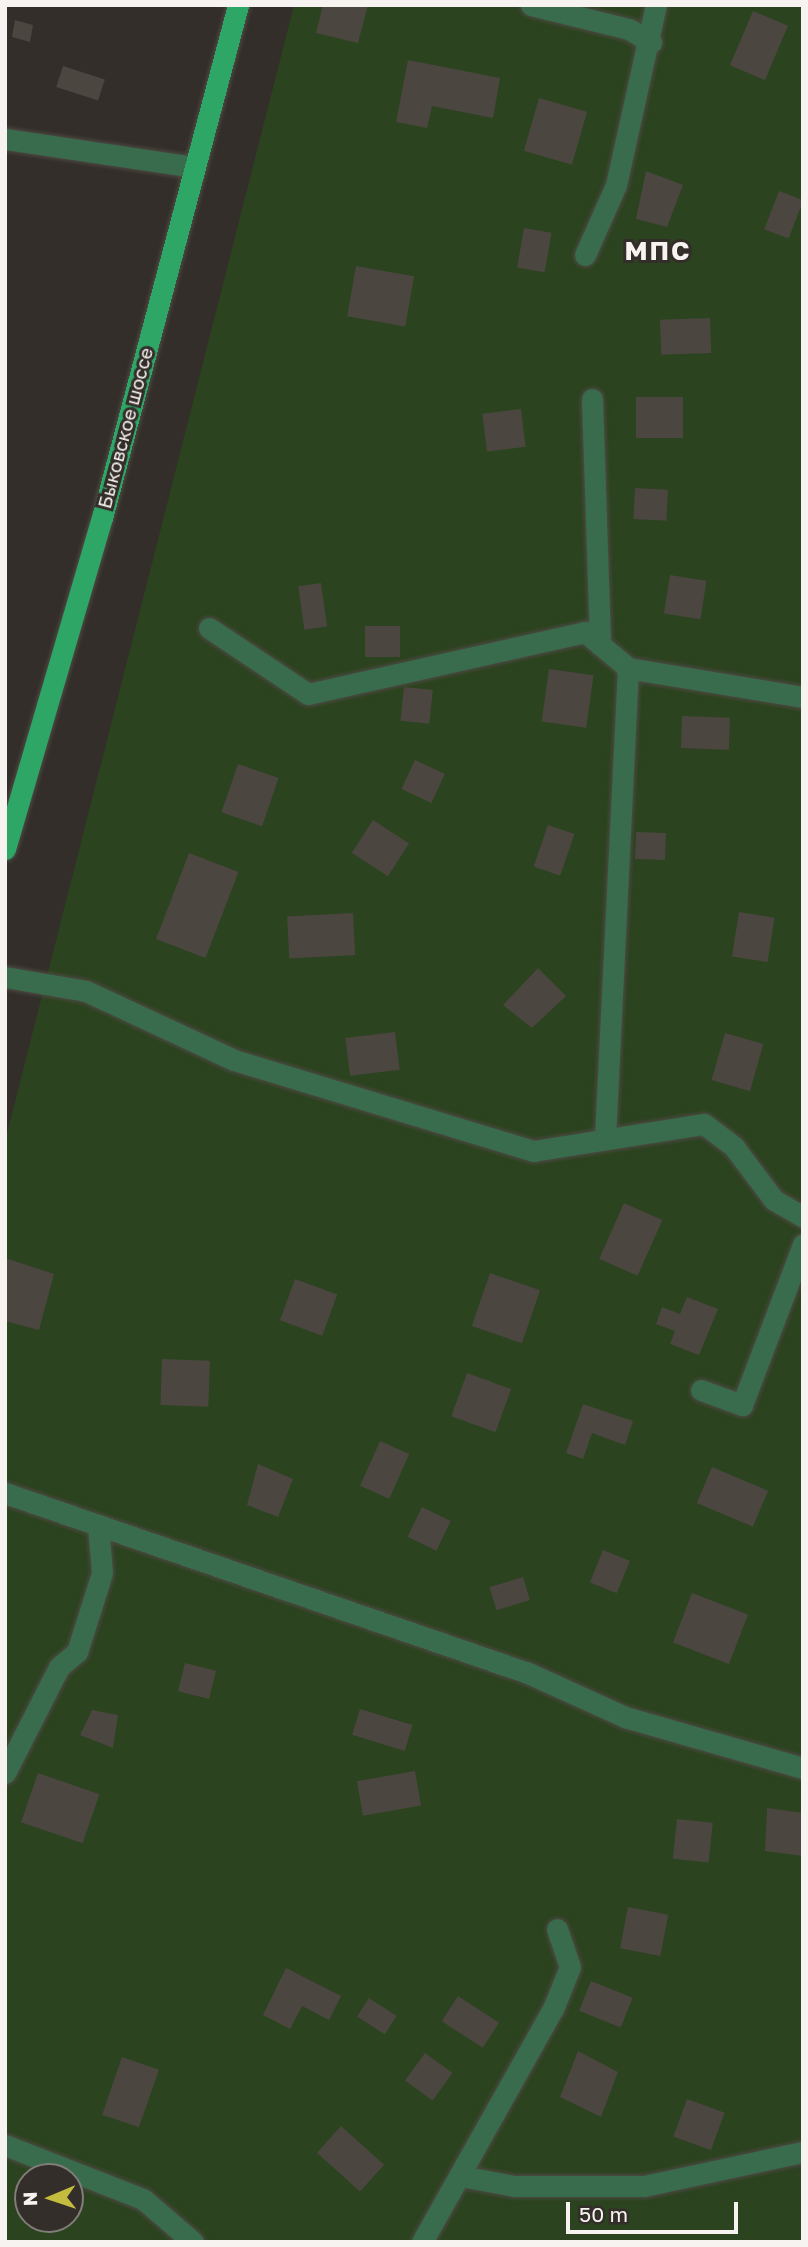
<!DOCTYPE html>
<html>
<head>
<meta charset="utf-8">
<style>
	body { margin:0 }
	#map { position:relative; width:808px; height:2247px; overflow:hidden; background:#332e29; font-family:"Golos Text",sans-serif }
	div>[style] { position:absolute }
	.green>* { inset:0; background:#2b431e }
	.building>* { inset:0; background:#4c4641; transform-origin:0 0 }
	.roads { filter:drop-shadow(0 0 2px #4e4a45) drop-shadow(0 0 2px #4e4a45) }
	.street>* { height:21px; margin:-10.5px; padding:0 10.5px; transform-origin:10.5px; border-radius:10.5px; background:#396c4c }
	.primary>* { height:21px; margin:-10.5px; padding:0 10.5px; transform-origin:10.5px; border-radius:10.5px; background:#2ea766 }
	span { translate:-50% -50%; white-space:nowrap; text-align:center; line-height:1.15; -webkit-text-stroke:6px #332e29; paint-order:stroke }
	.street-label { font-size:19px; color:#f7f3f0 }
	.district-label { font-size:26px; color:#f7f3f0; font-weight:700; letter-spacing:2px }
	.frame { position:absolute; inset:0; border:7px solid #f7f3f0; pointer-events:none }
	.north { position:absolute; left:14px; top:2163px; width:70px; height:70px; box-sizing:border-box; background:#332e29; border:2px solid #817d79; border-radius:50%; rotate:268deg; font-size:19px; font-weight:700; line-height:28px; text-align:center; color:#f7f3f0 }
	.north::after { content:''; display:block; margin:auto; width:24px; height:32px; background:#c4bc3e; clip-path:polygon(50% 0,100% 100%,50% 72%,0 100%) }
	.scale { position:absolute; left:566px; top:2202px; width:172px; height:32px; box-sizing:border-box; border:4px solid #f7f3f0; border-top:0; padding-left:9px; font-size:21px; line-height:24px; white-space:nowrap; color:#f7f3f0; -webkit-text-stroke:5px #332e29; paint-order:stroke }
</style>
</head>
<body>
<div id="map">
	<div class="green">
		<div style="clip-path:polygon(evenodd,294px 5px,803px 5px,803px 2242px,5px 2242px,5px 1141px,294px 5px,28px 2177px,70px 2177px,70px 2219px,28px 2219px,28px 2177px)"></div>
	</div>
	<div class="building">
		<div style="clip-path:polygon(323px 5px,368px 5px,358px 43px,316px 33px)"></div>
		<div style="left:753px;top:11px;width:38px;height:59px;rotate:23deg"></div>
		<div style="clip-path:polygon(15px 20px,33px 25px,30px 42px,12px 37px)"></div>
		<div style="clip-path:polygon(408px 60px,500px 78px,493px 118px,432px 106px,427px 128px,396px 122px)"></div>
		<div style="left:63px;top:66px;width:44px;height:22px;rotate:18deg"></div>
		<div style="left:539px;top:98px;width:50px;height:55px;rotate:16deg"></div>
		<div style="clip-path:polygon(646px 171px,683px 185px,667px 227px,636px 219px)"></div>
		<div style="left:779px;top:191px;width:26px;height:41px;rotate:21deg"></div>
		<div style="left:524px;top:228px;width:28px;height:40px;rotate:10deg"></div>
		<div style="left:356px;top:266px;width:59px;height:51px;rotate:10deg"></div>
		<div style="left:710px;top:318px;width:35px;height:50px;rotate:88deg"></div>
		<div style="left:636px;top:397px;width:47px;height:41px"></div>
		<div style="left:521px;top:409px;width:38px;height:39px;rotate:83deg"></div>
		<div style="left:635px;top:488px;width:33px;height:31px;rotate:3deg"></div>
		<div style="left:670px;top:575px;width:37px;height:39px;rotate:9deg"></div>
		<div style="left:321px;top:583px;width:44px;height:23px;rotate:82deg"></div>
		<div style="left:365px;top:626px;width:35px;height:31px"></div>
		<div style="left:549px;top:669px;width:45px;height:53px;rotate:8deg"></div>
		<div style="left:404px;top:687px;width:29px;height:34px;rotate:6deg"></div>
		<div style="left:682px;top:716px;width:48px;height:32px;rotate:2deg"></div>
		<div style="left:415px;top:760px;width:33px;height:32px;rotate:25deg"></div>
		<div style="left:238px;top:764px;width:43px;height:51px;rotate:19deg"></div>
		<div style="left:373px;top:820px;width:43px;height:39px;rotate:33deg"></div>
		<div style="left:548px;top:825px;width:28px;height:44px;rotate:19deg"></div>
		<div style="left:636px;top:832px;width:30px;height:27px;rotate:2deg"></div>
		<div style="left:189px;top:853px;width:53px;height:92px;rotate:21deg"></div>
		<div style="left:739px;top:912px;width:36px;height:45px;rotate:9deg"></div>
		<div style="left:353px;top:913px;width:42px;height:66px;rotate:87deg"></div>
		<div style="clip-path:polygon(538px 968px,566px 996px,532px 1028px,503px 1005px)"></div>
		<div style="left:395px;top:1032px;width:38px;height:50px;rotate:83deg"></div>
		<div style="left:725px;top:1033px;width:40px;height:49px;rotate:16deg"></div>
		<div style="left:624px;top:1203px;width:42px;height:61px;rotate:24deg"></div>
		<div style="clip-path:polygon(5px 1258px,54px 1274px,39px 1330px,5px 1321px)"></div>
		<div style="left:490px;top:1273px;width:53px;height:56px;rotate:19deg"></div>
		<div style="left:295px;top:1279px;width:45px;height:44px;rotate:20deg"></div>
		<div style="clip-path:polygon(687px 1297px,718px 1309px,699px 1355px,670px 1344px,675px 1331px,656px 1324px,662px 1307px,680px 1314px)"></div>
		<div style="left:162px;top:1359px;width:48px;height:46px;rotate:2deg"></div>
		<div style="left:467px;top:1373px;width:47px;height:46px;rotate:20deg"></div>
		<div style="clip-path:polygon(583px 1404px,633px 1421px,625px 1445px,592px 1433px,583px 1459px,566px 1453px)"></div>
		<div style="left:380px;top:1441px;width:32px;height:49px;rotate:24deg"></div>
		<div style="clip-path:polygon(258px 1464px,293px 1479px,278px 1517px,247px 1505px)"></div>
		<div style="left:712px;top:1467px;width:61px;height:39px;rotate:23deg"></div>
		<div style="left:422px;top:1507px;width:32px;height:33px;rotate:26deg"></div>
		<div style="left:603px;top:1550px;width:29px;height:35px;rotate:22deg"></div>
		<div style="left:523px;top:1577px;width:24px;height:35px;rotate:73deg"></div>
		<div style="left:692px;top:1593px;width:60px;height:53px;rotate:21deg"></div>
		<div style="left:185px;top:1663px;width:32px;height:29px;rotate:14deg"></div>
		<div style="left:360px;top:1709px;width:55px;height:27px;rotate:17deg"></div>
		<div style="clip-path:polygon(92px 1710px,118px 1715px,113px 1748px,80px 1735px)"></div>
		<div style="left:415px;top:1771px;width:35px;height:59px;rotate:80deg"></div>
		<div style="left:38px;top:1773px;width:65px;height:52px;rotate:19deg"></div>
		<div style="clip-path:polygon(767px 1808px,803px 1813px,803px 1856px,765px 1851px)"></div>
		<div style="left:677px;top:1819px;width:36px;height:40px;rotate:6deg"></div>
		<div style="left:628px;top:1907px;width:41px;height:42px;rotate:11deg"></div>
		<div style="clip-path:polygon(286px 1968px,341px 1996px,329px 2020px,302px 2006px,290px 2029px,263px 2015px)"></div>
		<div style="left:591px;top:1981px;width:45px;height:32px;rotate:22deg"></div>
		<div style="left:458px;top:1996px;width:49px;height:30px;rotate:33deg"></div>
		<div style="left:369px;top:1998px;width:33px;height:22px;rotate:33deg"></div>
		<div style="clip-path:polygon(578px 2051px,618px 2072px,601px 2117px,560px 2097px)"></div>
		<div style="left:425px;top:2053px;width:34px;height:34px;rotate:36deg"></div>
		<div style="left:122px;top:2057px;width:39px;height:61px;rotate:19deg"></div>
		<div style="left:687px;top:2099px;width:40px;height:40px;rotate:20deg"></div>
		<div style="left:341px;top:2126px;width:58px;height:36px;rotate:42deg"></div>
	</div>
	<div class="roads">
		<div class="street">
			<div style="left:531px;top:5px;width:101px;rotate:13.8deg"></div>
			<div style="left:629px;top:29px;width:26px;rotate:31deg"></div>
			<div style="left:5px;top:139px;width:192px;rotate:8.4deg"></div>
			<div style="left:585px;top:255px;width:77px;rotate:-66.1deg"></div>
			<div style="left:616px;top:185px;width:184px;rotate:-77.5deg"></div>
			<div style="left:592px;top:399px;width:246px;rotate:88.1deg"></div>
			<div style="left:209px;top:628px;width:119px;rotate:33.7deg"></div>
			<div style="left:308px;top:694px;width:284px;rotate:-12.6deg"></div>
			<div style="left:585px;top:632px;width:56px;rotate:39.9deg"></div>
			<div style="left:628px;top:668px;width:471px;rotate:92.8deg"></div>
			<div style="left:628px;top:668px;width:177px;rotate:9.4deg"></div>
			<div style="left:5px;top:977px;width:82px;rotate:9.8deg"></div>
			<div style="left:86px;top:991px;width:163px;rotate:25deg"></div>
			<div style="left:234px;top:1060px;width:313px;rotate:16.9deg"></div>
			<div style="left:533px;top:1151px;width:173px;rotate:-9deg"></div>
			<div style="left:704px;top:1124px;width:38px;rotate:37deg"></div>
			<div style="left:734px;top:1147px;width:66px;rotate:53deg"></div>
			<div style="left:774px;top:1200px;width:34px;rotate:30deg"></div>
			<div style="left:701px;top:1390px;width:44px;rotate:20.1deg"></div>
			<div style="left:742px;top:1405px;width:172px;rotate:-69.2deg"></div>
			<div style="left:5px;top:1493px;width:553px;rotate:18.99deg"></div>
			<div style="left:528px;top:1673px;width:107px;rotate:24.4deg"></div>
			<div style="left:625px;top:1717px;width:185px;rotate:16deg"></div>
			<div style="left:5px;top:1773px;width:119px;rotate:-63deg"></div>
			<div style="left:59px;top:1667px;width:23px;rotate:-40deg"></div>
			<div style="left:77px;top:1652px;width:83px;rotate:-72.4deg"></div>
			<div style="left:102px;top:1573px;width:48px;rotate:-94.8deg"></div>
			<div style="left:5px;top:2145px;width:148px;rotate:21.4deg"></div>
			<div style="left:143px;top:2199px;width:66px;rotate:40.7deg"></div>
			<div style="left:461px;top:2176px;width:54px;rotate:10.7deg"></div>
			<div style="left:514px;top:2186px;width:130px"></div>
			<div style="left:644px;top:2186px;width:163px;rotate:-12.1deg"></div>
			<div style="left:422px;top:2242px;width:267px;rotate:-60.7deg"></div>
			<div style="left:553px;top:2009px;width:45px;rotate:-68deg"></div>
			<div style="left:570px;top:1967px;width:40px;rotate:-108.9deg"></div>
		</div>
		<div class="primary">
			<div style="left:5px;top:849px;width:345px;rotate:-73.7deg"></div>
			<div style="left:102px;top:518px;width:531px;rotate:-75.15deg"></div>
		</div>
	</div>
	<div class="street-label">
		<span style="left:125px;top:428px;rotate:-75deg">Быковское шоссе</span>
	</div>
	<div class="district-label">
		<span style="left:658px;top:251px">МПС</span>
	</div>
	<div class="frame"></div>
	<div class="north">N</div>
	<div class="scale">50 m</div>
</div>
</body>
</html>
